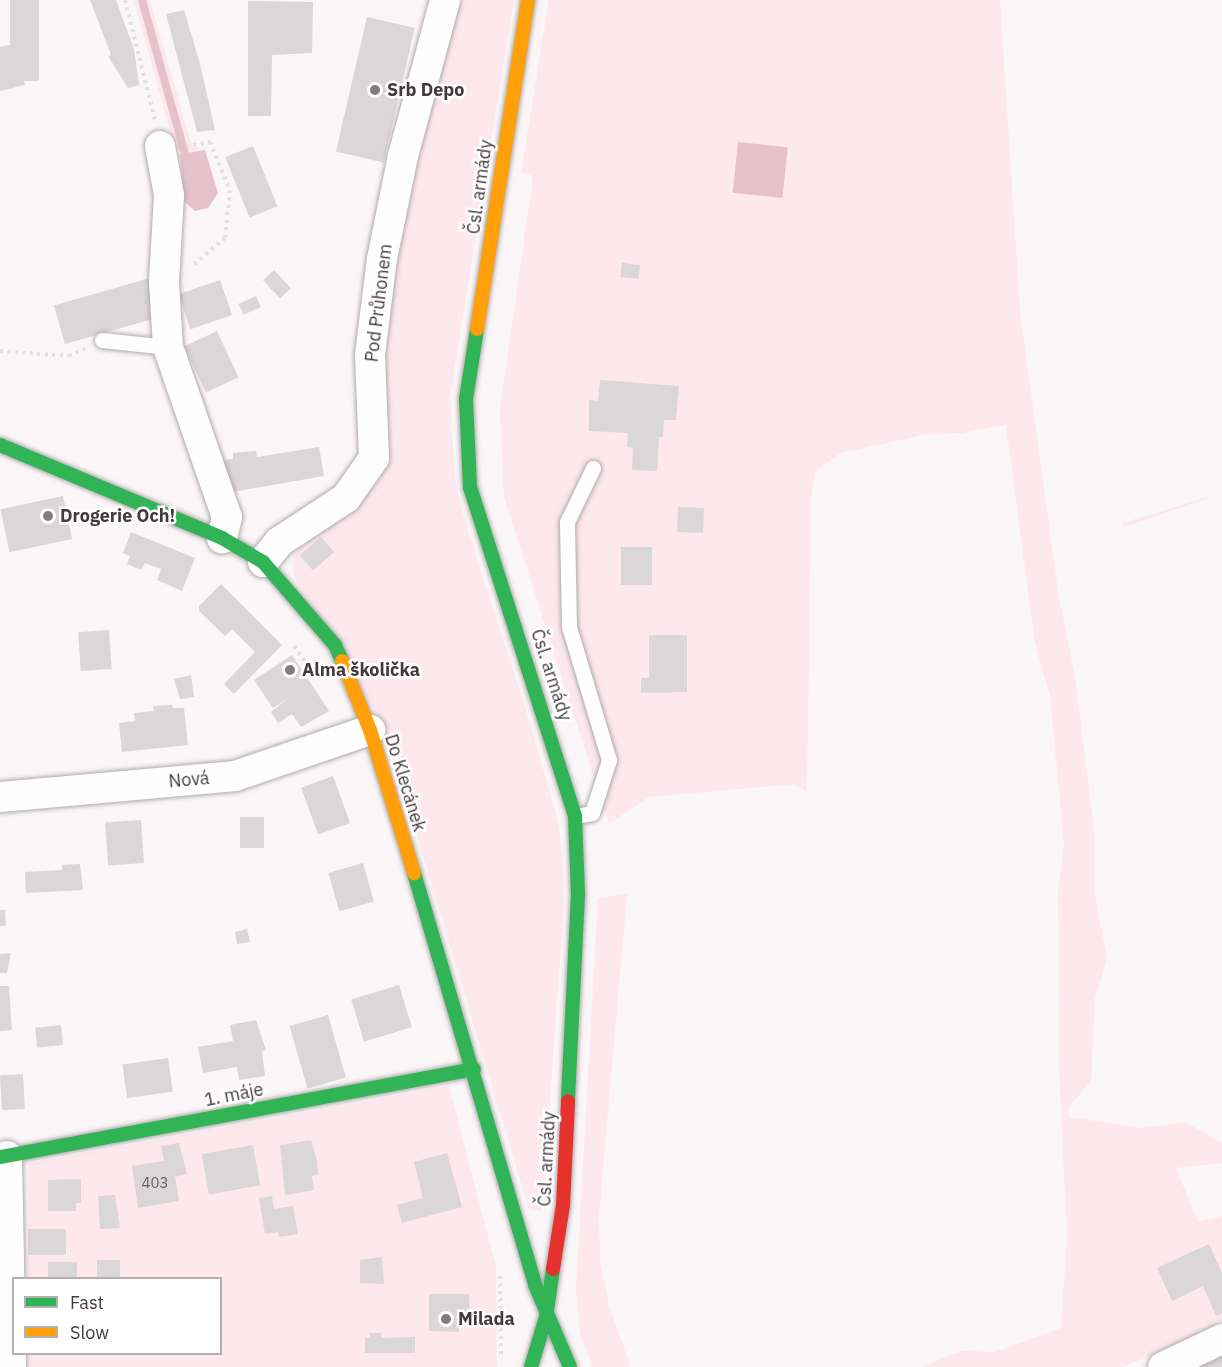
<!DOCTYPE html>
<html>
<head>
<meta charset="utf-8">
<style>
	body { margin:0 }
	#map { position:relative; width:1222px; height:1367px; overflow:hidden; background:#fbf6f7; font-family:"IBM Plex Sans",sans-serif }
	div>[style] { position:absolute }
	.green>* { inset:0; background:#fde8ed }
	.water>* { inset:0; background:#e6c1cc; transform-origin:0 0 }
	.stream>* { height:8px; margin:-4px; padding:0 4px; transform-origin:4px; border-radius:4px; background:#e6c1cc }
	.building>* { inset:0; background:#dbd6d7; transform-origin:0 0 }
	.path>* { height:4px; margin-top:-2px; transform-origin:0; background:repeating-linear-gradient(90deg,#e2e0e1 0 3px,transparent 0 7.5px) }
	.roads { filter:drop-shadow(0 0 2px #b0abac) drop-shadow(0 0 2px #b0abac) }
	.lane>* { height:15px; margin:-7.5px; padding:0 7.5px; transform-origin:7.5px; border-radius:7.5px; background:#fefefe }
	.street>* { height:30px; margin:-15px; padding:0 15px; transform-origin:15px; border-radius:15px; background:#fefefe }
	.fast>* { height:14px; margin:-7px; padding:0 7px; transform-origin:7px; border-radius:7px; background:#30b455 }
	.slow>* { height:14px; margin:-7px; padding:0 7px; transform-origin:7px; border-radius:7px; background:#ff9f0a }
	.jam>* { height:14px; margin:-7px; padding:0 7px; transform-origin:7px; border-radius:7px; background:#e5322d }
	.dots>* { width:16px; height:16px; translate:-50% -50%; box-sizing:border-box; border:3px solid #fff; border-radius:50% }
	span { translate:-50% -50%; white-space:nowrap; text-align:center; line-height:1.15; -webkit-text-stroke:5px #fff; paint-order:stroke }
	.number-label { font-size:15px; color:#686163 }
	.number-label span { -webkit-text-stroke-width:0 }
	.poi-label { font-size:18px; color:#423a3c; font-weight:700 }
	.left { translate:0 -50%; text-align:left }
	.street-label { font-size:18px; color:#423a3c }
	.legend { position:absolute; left:12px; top:1277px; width:210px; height:78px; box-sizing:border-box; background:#fff; border:2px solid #b3b0b1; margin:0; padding:8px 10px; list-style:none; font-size:18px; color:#423a3c }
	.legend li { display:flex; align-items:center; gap:12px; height:30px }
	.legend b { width:30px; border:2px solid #b3b0b1 }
</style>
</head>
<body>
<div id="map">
	<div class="green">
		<div style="clip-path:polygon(134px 0,150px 0,192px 146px,205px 150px,185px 154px,175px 149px)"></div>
		<div style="clip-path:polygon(460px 0,514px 0,450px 397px,455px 478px,462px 511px,530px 723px,559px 825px,563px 865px,564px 905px,542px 1211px,529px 1210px,384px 725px,294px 576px,293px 555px,372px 491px,388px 465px,386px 357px,397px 260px,418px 160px)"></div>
		<div style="clip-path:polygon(549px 0,1000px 0,1020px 312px,1058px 591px,1075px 677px,1095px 837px,1094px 888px,1107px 959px,1095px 998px,1091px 1081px,1068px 1108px,1069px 1117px,1141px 1128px,1185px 1122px,1222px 1143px,1222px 1163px,1176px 1168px,1198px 1222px,1222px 1216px,1222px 1320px,1164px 1350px,1122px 1367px,921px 1367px,962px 1351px,995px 1352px,1061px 1328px,1067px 1236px,1059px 1066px,1058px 892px,1064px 844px,1050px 696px,1035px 643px,1006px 425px,962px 433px,928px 434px,840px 453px,815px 472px,811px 499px,807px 792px,795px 784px,649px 797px,609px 824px,504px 497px,500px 409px,533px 176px,521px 172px)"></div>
		<div style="clip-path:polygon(1222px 493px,1124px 527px,1122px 523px)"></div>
		<div style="clip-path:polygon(627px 894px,599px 1215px,600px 1260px,609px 1306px,631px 1367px,593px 1367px,580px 1335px,576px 1289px,598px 898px)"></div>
		<div style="clip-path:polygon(449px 1086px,496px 1267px,497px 1367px,28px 1367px,28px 1354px,220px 1354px,220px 1278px,27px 1278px,27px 1255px,67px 1255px,65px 1229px,28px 1229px,28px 1164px)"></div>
	</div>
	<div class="water">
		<div style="left:738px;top:142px;width:50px;height:51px;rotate:6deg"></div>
		<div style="clip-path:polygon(205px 150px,218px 193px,208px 208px,195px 211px,185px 202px,180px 154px)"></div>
	</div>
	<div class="stream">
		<div style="left:142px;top:0;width:160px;rotate:74.4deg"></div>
	</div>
	<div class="building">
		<div style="left:10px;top:0;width:29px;height:81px"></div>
		<div style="clip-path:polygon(90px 0,116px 0,134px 49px,139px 85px,128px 88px,108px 56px,111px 55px)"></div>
		<div style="clip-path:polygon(248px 1px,313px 2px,312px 53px,272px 55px,271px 116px,248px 116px)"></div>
		<div style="clip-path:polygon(184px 10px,200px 64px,215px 130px,197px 132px,166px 14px)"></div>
		<div style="left:367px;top:17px;width:49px;height:138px;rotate:13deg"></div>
		<div style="clip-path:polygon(13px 44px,25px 85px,0 91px,0 47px)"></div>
		<div style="left:253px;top:146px;width:65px;height:30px;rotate:68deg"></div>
		<div style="left:622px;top:263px;width:18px;height:14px;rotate:6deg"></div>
		<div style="left:274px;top:270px;width:25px;height:15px;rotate:47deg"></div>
		<div style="left:150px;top:278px;width:40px;height:100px;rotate:74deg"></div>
		<div style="left:220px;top:280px;width:37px;height:44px;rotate:71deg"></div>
		<div style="left:256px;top:296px;width:12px;height:19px;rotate:66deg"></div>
		<div style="left:217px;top:331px;width:51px;height:36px;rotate:65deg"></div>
		<div style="clip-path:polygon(600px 380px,679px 386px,676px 420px,664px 420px,663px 437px,659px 437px,657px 471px,632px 470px,633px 448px,627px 447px,628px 433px,589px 431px,589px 400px,598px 401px)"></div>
		<div style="clip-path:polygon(319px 447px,324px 476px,232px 492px,223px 460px,233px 459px,233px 453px,256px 451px,257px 457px)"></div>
		<div style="left:63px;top:496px;width:44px;height:64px;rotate:78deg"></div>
		<div style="left:678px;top:507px;width:26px;height:25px;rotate:2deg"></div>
		<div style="clip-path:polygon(131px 532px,195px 558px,182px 591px,157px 580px,161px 569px,145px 563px,141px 570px,127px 564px,130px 556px,123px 553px)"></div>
		<div style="left:321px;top:537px;width:20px;height:28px;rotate:49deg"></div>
		<div style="left:621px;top:547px;width:31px;height:38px"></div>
		<div style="clip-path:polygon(221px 584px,282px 645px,234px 694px,224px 684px,255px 652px,232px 629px,225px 636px,199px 611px,199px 606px)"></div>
		<div style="left:109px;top:630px;width:39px;height:31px;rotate:86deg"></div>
		<div style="clip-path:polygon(649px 635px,687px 635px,687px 692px,641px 693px,641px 678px,649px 678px)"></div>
		<div style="clip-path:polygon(292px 655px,329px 711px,301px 727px,292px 714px,278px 723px,271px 712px,291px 696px,273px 708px,254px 680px)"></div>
		<div style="clip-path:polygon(191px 675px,194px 697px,180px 699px,174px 679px)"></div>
		<div style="clip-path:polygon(172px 705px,173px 708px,184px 708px,188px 745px,122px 752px,119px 723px,135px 721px,134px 713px,154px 711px,153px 706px)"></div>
		<div style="left:333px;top:776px;width:50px;height:34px;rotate:70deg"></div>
		<div style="left:264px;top:817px;width:31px;height:24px;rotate:90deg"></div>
		<div style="left:141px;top:820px;width:43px;height:36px;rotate:86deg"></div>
		<div style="left:363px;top:863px;width:40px;height:36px;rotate:74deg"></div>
		<div style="clip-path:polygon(80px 864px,83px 890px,26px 893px,25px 872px,62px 870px,62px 865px)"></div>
		<div style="clip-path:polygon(0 910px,5px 910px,6px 926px,0 926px)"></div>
		<div style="clip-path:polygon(247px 929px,250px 942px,237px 944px,235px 932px)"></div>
		<div style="clip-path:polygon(11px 953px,7px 973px,0 973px,0 954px)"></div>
		<div style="left:399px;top:985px;width:44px;height:50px;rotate:73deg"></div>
		<div style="clip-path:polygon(0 986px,9px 986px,12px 1030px,0 1031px)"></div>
		<div style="left:328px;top:1015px;width:65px;height:40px;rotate:74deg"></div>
		<div style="clip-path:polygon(256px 1020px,266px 1050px,262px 1051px,265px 1076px,239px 1080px,237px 1067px,203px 1073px,198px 1047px,233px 1041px,230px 1025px)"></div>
		<div style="left:61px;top:1025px;width:20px;height:26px;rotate:84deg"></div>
		<div style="left:168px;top:1058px;width:34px;height:46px;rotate:82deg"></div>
		<div style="left:23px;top:1074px;width:35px;height:23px;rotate:87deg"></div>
		<div style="clip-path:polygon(311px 1140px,317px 1161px,318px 1175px,312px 1176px,314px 1190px,285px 1195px,280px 1145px)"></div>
		<div style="clip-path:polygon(179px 1143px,187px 1174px,175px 1177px,179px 1201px,138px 1208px,132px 1166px,164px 1161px,161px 1146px)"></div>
		<div style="left:253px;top:1145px;width:41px;height:52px;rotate:80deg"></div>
		<div style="clip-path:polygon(447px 1153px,462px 1207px,402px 1223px,397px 1205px,423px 1198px,414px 1162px)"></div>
		<div style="clip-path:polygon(81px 1179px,81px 1203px,76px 1203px,76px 1211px,48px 1211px,48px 1180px)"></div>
		<div style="clip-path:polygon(115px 1195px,120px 1228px,100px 1229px,98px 1196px)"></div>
		<div style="clip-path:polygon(272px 1196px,274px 1209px,293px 1206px,298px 1234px,279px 1237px,278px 1232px,265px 1234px,259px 1198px)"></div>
		<div style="left:28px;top:1229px;width:38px;height:26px"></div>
		<div style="clip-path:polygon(1209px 1244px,1222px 1273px,1222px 1313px,1216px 1316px,1203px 1286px,1172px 1301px,1157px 1268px)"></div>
		<div style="clip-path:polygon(382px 1257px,384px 1284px,360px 1283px,360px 1260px)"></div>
		<div style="left:97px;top:1260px;width:23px;height:18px"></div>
		<div style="left:48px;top:1262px;width:29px;height:16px"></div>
		<div style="clip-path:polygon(429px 1294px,469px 1294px,470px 1322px,459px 1321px,459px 1332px,429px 1331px)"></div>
		<div style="clip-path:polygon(370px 1333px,381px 1333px,381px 1338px,415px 1337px,415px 1353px,365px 1353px,365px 1338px,370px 1338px)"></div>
		<div style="clip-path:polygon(1222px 1353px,1222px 1367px,1194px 1367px)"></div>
	</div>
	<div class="path">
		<div style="left:125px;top:0;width:124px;rotate:76deg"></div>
		<div style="left:186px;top:147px;width:25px;rotate:-12deg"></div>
		<div style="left:210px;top:142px;width:52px;rotate:67.4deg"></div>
		<div style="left:230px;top:190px;width:48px;rotate:95.9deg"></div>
		<div style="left:225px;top:238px;width:42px;rotate:139.8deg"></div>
		<div style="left:0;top:351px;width:69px;rotate:4.1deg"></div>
		<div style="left:69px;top:356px;width:19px;rotate:-25deg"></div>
		<div style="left:294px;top:646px;width:31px;rotate:54deg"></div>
		<div style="left:500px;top:1276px;width:83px;rotate:89.3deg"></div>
	</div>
	<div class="roads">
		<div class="lane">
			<div style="left:102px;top:340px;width:66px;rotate:6.1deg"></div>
			<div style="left:575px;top:816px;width:17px;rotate:-10deg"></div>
			<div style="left:592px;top:813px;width:56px;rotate:-72.2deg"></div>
			<div style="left:609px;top:760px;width:139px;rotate:-106.7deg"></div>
			<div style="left:569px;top:627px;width:105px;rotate:-91.1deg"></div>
			<div style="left:567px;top:522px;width:60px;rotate:-64.3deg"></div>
		</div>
		<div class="street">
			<div style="left:160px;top:146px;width:50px;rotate:79.6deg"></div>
			<div style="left:169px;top:195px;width:87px;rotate:93.3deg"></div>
			<div style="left:164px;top:282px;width:65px;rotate:86.5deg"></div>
			<div style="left:168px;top:347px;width:180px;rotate:70.9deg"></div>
			<div style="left:227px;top:517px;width:22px;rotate:103deg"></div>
			<div style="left:263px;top:562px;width:26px;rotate:-51deg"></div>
			<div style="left:279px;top:542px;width:80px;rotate:-33.3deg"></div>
			<div style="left:346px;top:498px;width:49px;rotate:-55deg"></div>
			<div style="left:374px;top:458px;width:103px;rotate:-92.2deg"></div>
			<div style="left:370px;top:355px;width:97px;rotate:-82.9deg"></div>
			<div style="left:382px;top:259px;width:105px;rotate:-78.5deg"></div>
			<div style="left:403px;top:156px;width:162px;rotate:-74.9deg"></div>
			<div style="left:0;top:797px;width:236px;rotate:-5.1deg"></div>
			<div style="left:235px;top:776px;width:143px;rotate:-18.8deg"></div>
			<div style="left:7px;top:1156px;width:211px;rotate:88.9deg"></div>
			<div style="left:1163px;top:1367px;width:65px;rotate:-25.4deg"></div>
		</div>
		<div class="fast">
			<div style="left:477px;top:329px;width:71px;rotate:98.9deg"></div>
			<div style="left:466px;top:399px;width:88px;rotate:87.4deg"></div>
			<div style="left:470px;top:487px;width:345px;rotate:72.3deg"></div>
			<div style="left:575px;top:816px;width:78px;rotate:87.8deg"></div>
			<div style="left:578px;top:894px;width:207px;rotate:92.8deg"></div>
			<div style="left:0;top:445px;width:241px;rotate:22.7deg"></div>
			<div style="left:222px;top:538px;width:48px;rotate:30.3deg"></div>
			<div style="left:263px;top:562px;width:110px;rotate:49.1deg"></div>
			<div style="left:335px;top:645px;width:17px;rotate:66deg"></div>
			<div style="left:414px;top:873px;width:429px;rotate:73.6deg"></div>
			<div style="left:535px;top:1285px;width:89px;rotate:66.9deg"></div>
			<div style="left:0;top:1157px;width:482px;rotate:-10.5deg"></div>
			<div style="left:531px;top:1367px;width:52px;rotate:-73.3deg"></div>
			<div style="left:546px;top:1317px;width:49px;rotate:-81.7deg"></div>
		</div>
		<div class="slow">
			<div style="left:477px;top:329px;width:333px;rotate:-81.2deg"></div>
			<div style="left:342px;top:661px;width:74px;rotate:67.9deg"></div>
			<div style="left:370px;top:730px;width:150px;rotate:72.9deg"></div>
		</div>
		<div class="jam">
			<div style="left:553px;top:1269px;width:65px;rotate:-81.1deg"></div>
			<div style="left:563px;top:1205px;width:104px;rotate:-87.2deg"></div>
		</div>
	</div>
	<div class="dots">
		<div style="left:375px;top:90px;background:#837c7d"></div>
		<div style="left:48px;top:516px;background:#837c7d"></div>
		<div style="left:290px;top:670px;background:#837c7d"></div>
		<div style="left:446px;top:1319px;background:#837c7d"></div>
	</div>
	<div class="number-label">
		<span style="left:155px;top:1183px">403</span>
	</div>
	<div class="poi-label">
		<span class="left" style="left:387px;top:90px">Srb Depo</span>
		<span class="left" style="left:60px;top:516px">Drogerie Och!</span>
		<span class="left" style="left:302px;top:670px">Alma školička</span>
		<span class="left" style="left:458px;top:1319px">Milada</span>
	</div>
	<div class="street-label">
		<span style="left:480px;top:187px;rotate:-82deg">Čsl. armády</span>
		<span style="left:379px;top:303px;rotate:-83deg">Pod Průhonem</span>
		<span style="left:551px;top:675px;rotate:72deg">Čsl. armády</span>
		<span style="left:189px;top:780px;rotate:-5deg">Nová</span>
		<span style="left:405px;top:783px;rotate:73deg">Do Klecánek</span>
		<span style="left:234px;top:1095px;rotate:-11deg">1. máje</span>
		<span style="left:547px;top:1159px;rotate:-87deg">Čsl. armády</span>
	</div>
	<ul class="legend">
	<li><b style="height:8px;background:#30b455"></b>Fast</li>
	<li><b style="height:8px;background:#ff9f0a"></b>Slow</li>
	</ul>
</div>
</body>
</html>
